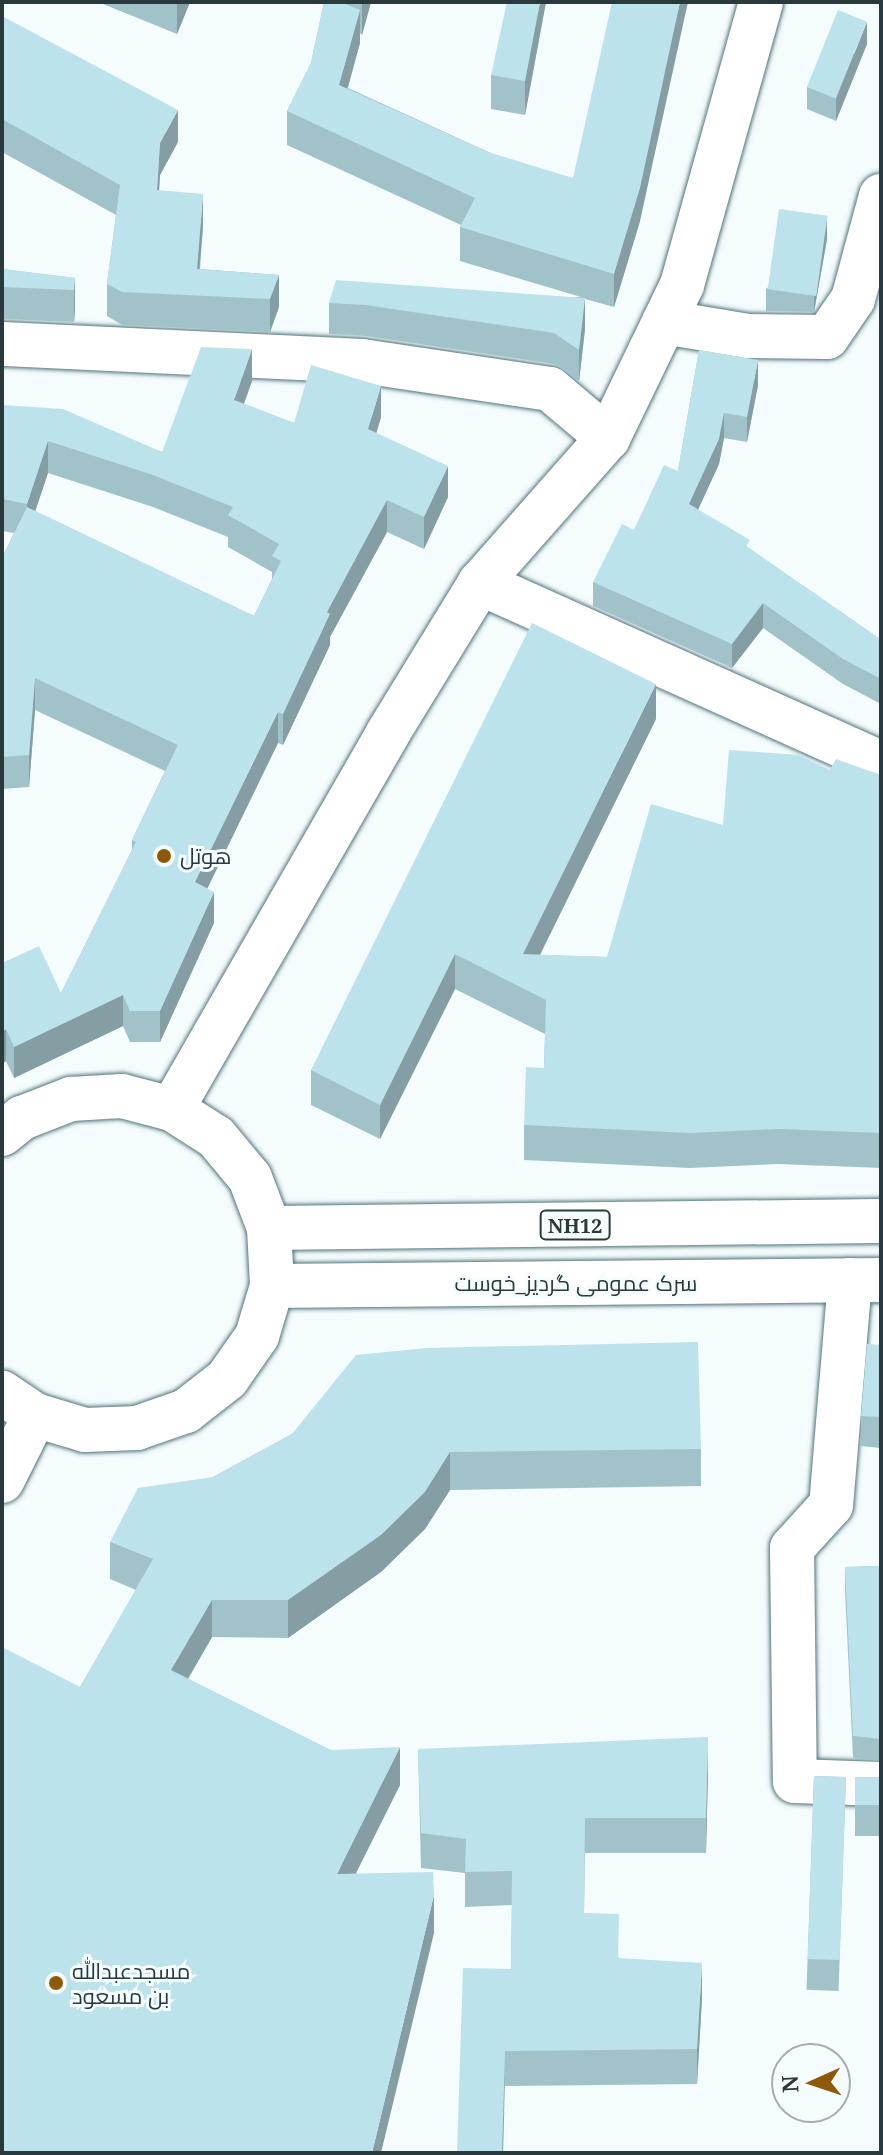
<!DOCTYPE html>
<html>
<head>
<meta charset="utf-8">
<style>
	body { margin:0 }
	#map { position:relative; width:883px; height:2155px; overflow:hidden; background:#f4fcfd; font-family:"Noto Serif",Cairo,serif }
	div>[style] { position:absolute }
	.roads { filter:drop-shadow(0 0 2px #51747c) drop-shadow(0 0 2px #51747c) }
	.minor>* { height:44px; margin:-22px; padding:0 22px; transform-origin:22px; border-radius:22px; background:#fff }
	.major>* { height:44px; margin:-22px; padding:0 22px; transform-origin:22px; border-radius:22px; background:#fff }
	.highway>* { height:44px; margin:-22px; padding:0 22px; transform-origin:22px; border-radius:22px; background:#fff }
	.wall>* { inset:0; background:#a2c2ca; transform-origin:0 0 }
	.shaded-wall>* { inset:0; background:#849ea4 }
	.building>* { inset:0; background:#bce2eb; transform-origin:0 0 }
	.dots>* { width:22px; height:22px; translate:-50% -50%; box-sizing:border-box; border:4px solid #f4fcfd; border-radius:50% }
	span { translate:-50% -50%; white-space:nowrap; text-align:center; line-height:1.15; -webkit-text-stroke:6px #f4fcfd; paint-order:stroke }
	.shield-label span { padding:2px 6px; background:#f4fcfd; border:2px solid; border-radius:6px; -webkit-text-stroke-width:0 }
	.shield-label { font-size:20px; color:#2a393c; font-weight:700 }
	.poi-label { font-size:22px; color:#2a393c }
	.left { translate:0 -50%; text-align:left }
	.street-label { font-size:22px; color:#2a393c }
	.frame { position:absolute; inset:0; border:4px solid #2a393c; pointer-events:none }
	.north { position:absolute; left:771px; top:2043px; width:80px; height:80px; box-sizing:border-box; background:#f4fcfd; border:2px solid #a3aeb0; border-radius:50%; rotate:267deg; font-size:22px; font-weight:700; line-height:32px; text-align:center; color:#2a393c }
	.north::after { content:''; display:block; margin:auto; width:28px; height:36px; background:#8e5a0a; clip-path:polygon(50% 0,100% 100%,50% 72%,0 100%) }
</style>
</head>
<body>
<div id="map">
	<div class="roads">
		<div class="minor">
			<div style="left:664px;top:322px;width:85px;rotate:9.5deg"></div>
			<div style="left:748px;top:336px;width:79px;rotate:0.7deg"></div>
			<div style="left:827px;top:337px;width:46px;rotate:-55.6deg"></div>
			<div style="left:853px;top:299px;width:107px;rotate:-74.8deg"></div>
			<div style="left:2px;top:344px;width:360px;rotate:2.7deg"></div>
			<div style="left:362px;top:361px;width:190px;rotate:8.5deg"></div>
			<div style="left:550px;top:389px;width:76px;rotate:40.2deg"></div>
			<div style="left:480px;top:583px;width:440px;rotate:24.2deg"></div>
			<div style="left:850px;top:1280px;width:226px;rotate:94.8deg"></div>
			<div style="left:831px;top:1505px;width:58px;rotate:132.2deg"></div>
			<div style="left:792px;top:1548px;width:233px;rotate:89.3deg"></div>
			<div style="left:795px;top:1781px;width:86px;rotate:2deg"></div>
		</div>
		<div class="major">
			<div style="left:2px;top:1481px;width:74px;rotate:-63.4deg"></div>
		</div>
		<div class="highway">
			<div style="left:172px;top:1109px;width:434px;rotate:-60.1deg"></div>
			<div style="left:388px;top:733px;width:176px;rotate:-58.5deg"></div>
			<div style="left:480px;top:583px;width:193px;rotate:-48.6deg"></div>
			<div style="left:608px;top:438px;width:170px;rotate:-64.2deg"></div>
			<div style="left:682px;top:285px;width:294px;rotate:-74.4deg"></div>
			<div style="left:2px;top:1134px;width:26px;rotate:-39deg"></div>
			<div style="left:22px;top:1118px;width:53px;rotate:-21.2deg"></div>
			<div style="left:71px;top:1099px;width:51px;rotate:-3.4deg"></div>
			<div style="left:122px;top:1096px;width:52px;rotate:14.6deg"></div>
			<div style="left:172px;top:1109px;width:52px;rotate:32.5deg"></div>
			<div style="left:216px;top:1137px;width:53px;rotate:50.3deg"></div>
			<div style="left:250px;top:1178px;width:53px;rotate:69.2deg"></div>
			<div style="left:269px;top:1228px;width:58px;rotate:87deg"></div>
			<div style="left:272px;top:1286px;width:52px;rotate:106.7deg"></div>
			<div style="left:257px;top:1336px;width:52px;rotate:124.9deg"></div>
			<div style="left:227px;top:1379px;width:52px;rotate:142deg"></div>
			<div style="left:186px;top:1411px;width:52px;rotate:160.9deg"></div>
			<div style="left:137px;top:1428px;width:52px;rotate:177.8deg"></div>
			<div style="left:85px;top:1430px;width:52px;rotate:-163.3deg"></div>
			<div style="left:35px;top:1415px;width:40px;rotate:-146deg"></div>
			<div style="left:269px;top:1228px;width:612px;rotate:-0.66deg"></div>
			<div style="left:272px;top:1286px;width:609px;rotate:-0.56deg"></div>
		</div>
	</div>
	<div class="wall">
		<div style="clip-path:polygon(98px 2px,190px 2px,177px 34px)"></div>
		<div style="clip-path:polygon(324px 2px,371px 2px,362px 35px,360px 33px,360px 43px,348px 88px,640px 221px,614px 307px,585px 299px,585px 329px,579px 381px,554px 364px,366px 336px,329px 334px,329px 303px,581px 297px,460px 261px,460px 227px,461px 225px,287px 145px,287px 111px,311px 63px)"></div>
		<div style="clip-path:polygon(546px 2px,525px 115px,491px 109px,491px 75px)"></div>
		<div style="clip-path:polygon(2px 16px,178px 142px,160px 175px,159px 190px,203px 226px,200px 269px,279px 275px,279px 307px,270px 332px,122px 325px,107px 316px,107px 284px,116px 215px,2px 152px)"></div>
		<div style="clip-path:polygon(867px 44px,836px 121px,807px 109px,807px 87px)"></div>
		<div style="clip-path:polygon(827px 239px,814px 312px,766px 311px,766px 289px)"></div>
		<div style="clip-path:polygon(2px 269px,75px 278px,75px 310px,74px 322px,2px 319px)"></div>
		<div style="clip-path:polygon(699px 350px,758px 385px,747px 442px,724px 438px,719px 464px,698px 510px,750px 549px,880px 639px,881px 637px,881px 704px,843px 684px,763px 628px,732px 668px,593px 606px,593px 582px,634px 530px,678px 471px)"></div>
		<div style="clip-path:polygon(evenodd,252px 381px,244px 404px,294px 423px,381px 417px,376px 433px,448px 497px,424px 549px,387px 532px,330px 637px,330px 645px,283px 745px,278px 743px,207px 888px,214px 923px,160px 1042px,130px 1042px,123px 1026px,14px 1078px,6px 1061px,2px 1064px,2px 963px,61px 993px,132px 850px,132px 840px,165px 771px,35px 710px,29px 787px,2px 789px,2px 558px,14px 533px,2px 531px,2px 405px,162px 452px,252px 381px,48px 473px,153px 507px,228px 537px,228px 547px,272px 572px,272px 579px,254px 616px,35px 511px,48px 473px)"></div>
		<div style="clip-path:polygon(656px 719px,540px 955px,607px 957px,723px 825px,830px 770px,881px 775px,881px 1168px,778px 1164px,690px 1168px,524px 1160px,524px 1125px,544px 1068px,545px 1034px,455px 989px,380px 1139px,311px 1105px,311px 1070px)"></div>
		<div style="clip-path:polygon(881px 1345px,881px 1448px,861px 1446px,861px 1416px)"></div>
		<div style="clip-path:polygon(292px 1434px,701px 1449px,701px 1486px,450px 1490px,425px 1529px,381px 1572px,288px 1638px,212px 1637px,188px 1679px,400px 1785px,356px 1873px,434px 1933px,80px 1687px,136px 1590px,110px 1579px,110px 1542px,213px 1477px)"></div>
		<div style="clip-path:polygon(881px 1566px,881px 1761px,853px 1758px,845px 1589px,845px 1567px)"></div>
		<div style="clip-path:polygon(418px 1749px,708px 1772px,706px 1853px,585px 1853px,584px 1913px,619px 1958px,702px 1998px,697px 2084px,505px 2086px,503px 2153px,457px 2153px,511px 1969px,512px 1905px,465px 1907px,465px 1873px,421px 1868px)"></div>
		<div style="left:814px;top:1776px;width:32px;height:214px;rotate:2deg"></div>
		<div style="left:855px;top:1777px;width:26px;height:59px"></div>
	</div>
	<div class="shaded-wall">
		<div style="clip-path:polygon(177px 2px,190px 2px,177px 34px)"></div>
		<div style="clip-path:polygon(362px 2px,371px 2px,362px 35px)"></div>
		<div style="clip-path:polygon(540px 2px,546px 2px,525px 115px,525px 81px)"></div>
		<div style="clip-path:polygon(680px 2px,688px 2px,640px 221px,614px 307px,614px 274px)"></div>
		<div style="clip-path:polygon(360px 10px,360px 43px,339px 118px,339px 85px)"></div>
		<div style="clip-path:polygon(867px 22px,867px 44px,836px 121px,836px 99px)"></div>
		<div style="clip-path:polygon(178px 110px,178px 142px,160px 175px,157px 223px,157px 190px,160px 143px)"></div>
		<div style="clip-path:polygon(203px 194px,203px 226px,197px 296px,197px 269px)"></div>
		<div style="clip-path:polygon(827px 216px,827px 239px,814px 312px,814px 290px)"></div>
		<div style="clip-path:polygon(279px 275px,279px 307px,270px 332px,270px 299px)"></div>
		<div style="clip-path:polygon(75px 278px,75px 310px,74px 322px,74px 290px)"></div>
		<div style="clip-path:polygon(585px 298px,585px 329px,579px 381px,579px 350px)"></div>
		<div style="clip-path:polygon(252px 349px,252px 381px,234px 431px,234px 400px)"></div>
		<div style="clip-path:polygon(758px 360px,758px 385px,747px 442px,747px 417px)"></div>
		<div style="clip-path:polygon(381px 386px,381px 417px,368px 461px,368px 429px)"></div>
		<div style="clip-path:polygon(724px 413px,724px 438px,719px 464px,689px 529px,689px 504px)"></div>
		<div style="clip-path:polygon(48px 441px,48px 473px,27px 536px,27px 504px)"></div>
		<div style="clip-path:polygon(448px 466px,448px 497px,424px 549px,424px 517px)"></div>
		<div style="clip-path:polygon(387px 500px,387px 532px,330px 637px,330px 645px,283px 745px,283px 714px,327px 612px)"></div>
		<div style="clip-path:polygon(763px 603px,763px 628px,732px 668px,732px 644px)"></div>
		<div style="clip-path:polygon(35px 678px,35px 710px,29px 787px,29px 755px)"></div>
		<div style="clip-path:polygon(656px 684px,656px 719px,523px 989px,523px 954px)"></div>
		<div style="clip-path:polygon(278px 712px,278px 743px,195px 914px,195px 882px)"></div>
		<div style="clip-path:polygon(214px 892px,214px 923px,160px 1042px,160px 1011px)"></div>
		<div style="clip-path:polygon(455px 954px,455px 989px,380px 1139px,380px 1105px)"></div>
		<div style="clip-path:polygon(123px 995px,123px 1026px,14px 1078px,14px 1047px)"></div>
		<div style="clip-path:polygon(6px 1029px,6px 1061px,2px 1064px,2px 1032px)"></div>
		<div style="clip-path:polygon(450px 1452px,450px 1490px,425px 1529px,381px 1572px,288px 1638px,288px 1600px)"></div>
		<div style="clip-path:polygon(212px 1600px,212px 1637px,171px 1708px,171px 1670px)"></div>
		<div style="clip-path:polygon(708px 1737px,708px 1772px,706px 1853px,706px 1818px)"></div>
		<div style="clip-path:polygon(400px 1747px,400px 1785px,337px 1911px,337px 1874px)"></div>
		<div style="clip-path:polygon(434px 1895px,434px 1933px,381px 2153px,372px 2153px)"></div>
		<div style="clip-path:polygon(702px 1963px,702px 1998px,697px 2084px,697px 2049px)"></div>
		<div style="clip-path:polygon(505px 2051px,503px 2153px,502px 2153px)"></div>
	</div>
	<div class="building">
		<div style="clip-path:polygon(324px 2px,340px 2px,360px 10px,339px 85px,488px 152px,573px 178px,612px 2px,680px 2px,640px 188px,614px 274px,460px 227px,475px 198px,287px 111px,311px 63px)"></div>
		<div style="clip-path:polygon(507px 2px,540px 2px,525px 81px,491px 75px)"></div>
		<div style="left:838px;top:10px;width:31px;height:83px;rotate:22deg"></div>
		<div style="clip-path:polygon(2px 16px,178px 110px,160px 143px,157px 190px,203px 194px,197px 269px,279px 275px,270px 299px,122px 292px,107px 284px,120px 185px,2px 119px)"></div>
		<div style="left:779px;top:209px;width:49px;height:81px;rotate:8deg"></div>
		<div style="clip-path:polygon(2px 269px,75px 278px,74px 290px,2px 287px)"></div>
		<div style="clip-path:polygon(336px 280px,585px 298px,579px 350px,554px 333px,366px 305px,329px 303px)"></div>
		<div style="clip-path:polygon(201px 347px,252px 349px,234px 400px,294px 423px,311px 365px,381px 386px,368px 429px,448px 466px,424px 517px,387px 500px,327px 612px,330px 614px,283px 714px,278px 712px,195px 882px,214px 892px,160px 1011px,130px 1011px,123px 995px,14px 1047px,6px 1029px,2px 1032px,2px 963px,39px 946px,61px 993px,136px 842px,132px 840px,178px 745px,35px 678px,29px 755px,2px 757px,2px 558px,27px 507px,254px 616px,281px 561px,272px 556px,279px 544px,228px 515px,233px 507px,153px 475px,48px 441px,27px 504px,2px 499px,2px 405px,63px 409px,162px 452px)"></div>
		<div style="clip-path:polygon(699px 350px,758px 360px,747px 417px,724px 413px,719px 439px,689px 504px,750px 540px,746px 546px,880px 639px,881px 637px,881px 679px,843px 659px,763px 603px,732px 644px,593px 582px,622px 524px,634px 530px,664px 465px,678px 471px)"></div>
		<div style="clip-path:polygon(532px 623px,656px 684px,523px 954px,607px 957px,651px 804px,723px 825px,729px 750px,799px 755px,830px 770px,836px 759px,881px 775px,881px 1133px,778px 1129px,690px 1133px,524px 1125px,526px 1067px,544px 1068px,546px 1000px,455px 954px,380px 1105px,311px 1070px)"></div>
		<div style="clip-path:polygon(698px 1342px,701px 1449px,450px 1452px,425px 1492px,381px 1535px,288px 1600px,212px 1600px,171px 1670px,331px 1750px,400px 1747px,337px 1874px,433px 1872px,434px 1895px,372px 2153px,2px 2153px,2px 1647px,80px 1687px,153px 1559px,110px 1542px,138px 1488px,213px 1477px,292px 1434px,356px 1355px,427px 1348px)"></div>
		<div style="clip-path:polygon(867px 1344px,881px 1345px,881px 1417px,861px 1416px)"></div>
		<div style="clip-path:polygon(881px 1566px,881px 1739px,853px 1736px,845px 1567px)"></div>
		<div style="clip-path:polygon(708px 1737px,706px 1818px,585px 1818px,584px 1913px,619px 1914px,618px 1958px,702px 1963px,697px 2049px,505px 2051px,502px 2153px,457px 2153px,463px 1968px,511px 1969px,512px 1871px,465px 1872px,466px 1839px,421px 1833px,418px 1749px)"></div>
		<div style="left:814px;top:1776px;width:32px;height:183px;rotate:2deg"></div>
		<div style="left:855px;top:1777px;width:26px;height:28px"></div>
	</div>
	<div class="dots">
		<div style="left:164px;top:856px;background:#8e5a0a"></div>
		<div style="left:56px;top:1983px;background:#8e5a0a"></div>
	</div>
	<div class="shield-label">
		<span style="left:575px;top:1225px">NH12</span>
	</div>
	<div class="poi-label">
		<span class="left" style="left:180px;top:856px">هوتل</span>
		<span class="left" style="left:72px;top:1983px">مسجدعبدالله<br>بن مسعود</span>
	</div>
	<div class="street-label">
		<span style="left:576px;top:1283px">سرک عمومی گردیز_خوست</span>
	</div>
	<div class="frame"></div>
	<div class="north">N</div>
</div>
</body>
</html>
